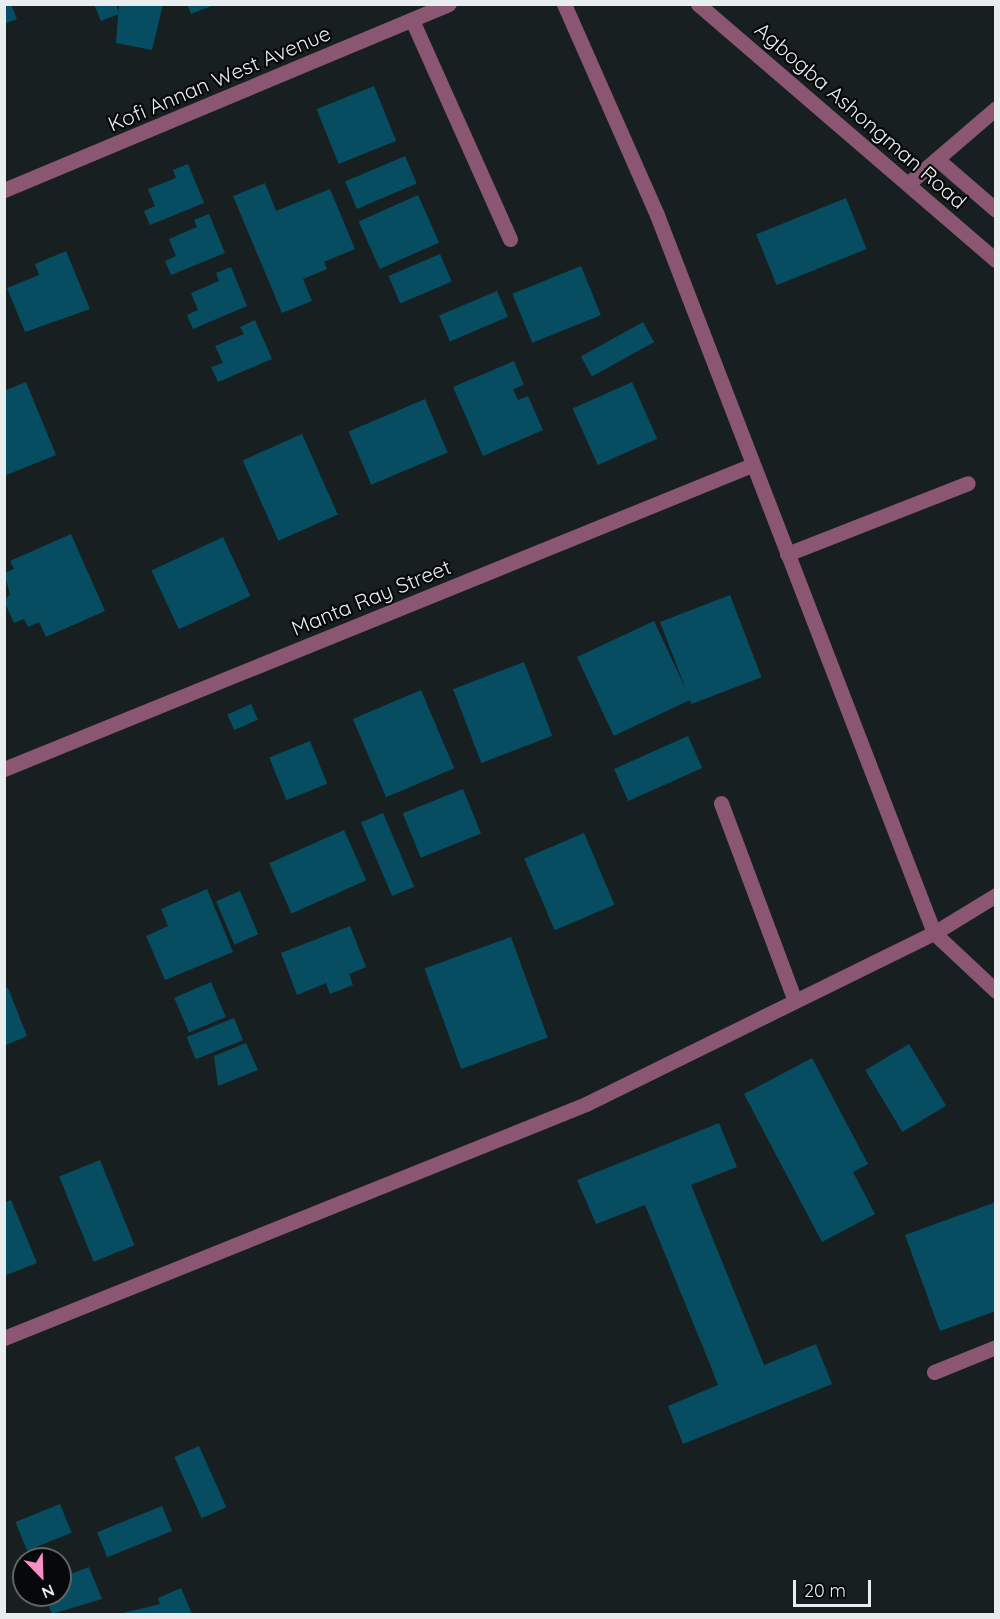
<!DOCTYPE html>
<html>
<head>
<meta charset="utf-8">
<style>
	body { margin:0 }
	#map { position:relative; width:1000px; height:1619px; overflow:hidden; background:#181f21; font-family:Quicksand,sans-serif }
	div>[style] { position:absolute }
	.building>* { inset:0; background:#064d61; transform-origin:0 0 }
	.minor>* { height:15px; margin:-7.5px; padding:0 7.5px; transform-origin:7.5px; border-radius:7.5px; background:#8b5672 }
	span { translate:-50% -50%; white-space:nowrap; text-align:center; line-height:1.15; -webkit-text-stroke:4.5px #060809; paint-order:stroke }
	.street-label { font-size:21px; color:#e8edef }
	.frame { position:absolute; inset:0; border:6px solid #e8edef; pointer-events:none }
	.north { position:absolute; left:12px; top:1547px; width:60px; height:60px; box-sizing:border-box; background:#060809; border:2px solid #606465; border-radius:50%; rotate:157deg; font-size:16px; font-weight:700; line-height:24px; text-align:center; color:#e8edef }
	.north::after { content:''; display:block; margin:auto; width:21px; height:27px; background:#fa8fc8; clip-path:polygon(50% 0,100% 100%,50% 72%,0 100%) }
	.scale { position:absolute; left:793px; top:1580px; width:78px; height:27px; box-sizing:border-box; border:3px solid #e8edef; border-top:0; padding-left:8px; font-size:18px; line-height:21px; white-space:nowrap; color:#e8edef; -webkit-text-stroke:4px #060809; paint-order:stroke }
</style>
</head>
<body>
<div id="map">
	<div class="building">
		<div style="clip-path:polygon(4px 4px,11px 4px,17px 19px,4px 24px)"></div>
		<div style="clip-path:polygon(94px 4px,116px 4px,119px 14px,101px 21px)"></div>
		<div style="clip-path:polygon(119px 4px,163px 4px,152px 50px,116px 43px)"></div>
		<div style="clip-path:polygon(187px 4px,214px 4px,214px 5px,191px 14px)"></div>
		<div style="left:374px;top:86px;width:59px;height:62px;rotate:68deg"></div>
		<div style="left:405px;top:156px;width:30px;height:65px;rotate:67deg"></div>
		<div style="clip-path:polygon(188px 164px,204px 203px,150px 225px,144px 211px,155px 206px,148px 189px,176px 178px,173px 170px)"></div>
		<div style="clip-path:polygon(265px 183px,276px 211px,330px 189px,355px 249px,324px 262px,327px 269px,303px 279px,312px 301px,282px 313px,233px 196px)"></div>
		<div style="left:418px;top:195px;width:52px;height:65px;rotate:66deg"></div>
		<div style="left:846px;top:198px;width:55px;height:97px;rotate:68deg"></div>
		<div style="clip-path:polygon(209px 214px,225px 253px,171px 275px,165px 261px,176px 256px,169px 239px,197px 227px,194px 220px)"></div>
		<div style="clip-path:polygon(66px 251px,90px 309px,25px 332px,7px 288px,39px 275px,35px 264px)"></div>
		<div style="left:440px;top:254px;width:30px;height:56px;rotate:67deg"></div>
		<div style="left:581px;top:266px;width:53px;height:74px;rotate:68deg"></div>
		<div style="clip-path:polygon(231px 267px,247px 306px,193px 329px,187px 315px,198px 310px,191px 293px,219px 281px,216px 273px)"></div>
		<div style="left:497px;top:291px;width:28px;height:63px;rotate:67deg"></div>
		<div style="clip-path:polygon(255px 320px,272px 359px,218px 382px,211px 367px,223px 363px,215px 346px,244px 334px,240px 327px)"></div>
		<div style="left:643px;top:322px;width:23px;height:71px;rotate:61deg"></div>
		<div style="clip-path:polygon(514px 361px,524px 385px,513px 389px,518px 400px,528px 396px,543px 430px,483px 456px,453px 387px)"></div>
		<div style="clip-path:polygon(26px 382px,56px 455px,4px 476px,4px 391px)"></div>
		<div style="left:632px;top:382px;width:62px;height:65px;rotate:66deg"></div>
		<div style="left:425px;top:399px;width:58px;height:83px;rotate:67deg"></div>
		<div style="left:302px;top:434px;width:88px;height:65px;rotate:66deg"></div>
		<div style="clip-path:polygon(71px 534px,105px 611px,46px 637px,39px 622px,28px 627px,24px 619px,14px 623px,4px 601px,10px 594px,4px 573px,14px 569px,10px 561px)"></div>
		<div style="left:223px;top:537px;width:65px;height:79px;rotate:65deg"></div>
		<div style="left:730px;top:595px;width:88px;height:75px;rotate:69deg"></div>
		<div style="left:654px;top:621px;width:87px;height:85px;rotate:65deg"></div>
		<div style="left:524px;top:662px;width:79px;height:76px;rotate:69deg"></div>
		<div style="left:421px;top:690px;width:85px;height:74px;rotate:67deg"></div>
		<div style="left:251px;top:704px;width:17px;height:26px;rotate:66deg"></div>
		<div style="left:688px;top:736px;width:35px;height:81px;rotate:66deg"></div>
		<div style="left:310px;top:741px;width:46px;height:44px;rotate:68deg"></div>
		<div style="left:463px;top:789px;width:48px;height:65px;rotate:68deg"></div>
		<div style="left:383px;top:813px;width:80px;height:24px;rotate:67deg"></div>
		<div style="left:344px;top:830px;width:55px;height:82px;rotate:66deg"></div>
		<div style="left:584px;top:833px;width:78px;height:65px;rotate:67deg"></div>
		<div style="clip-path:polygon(207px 889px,233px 952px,165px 980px,146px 936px,168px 926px,161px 909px)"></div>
		<div style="left:240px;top:891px;width:47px;height:26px;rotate:67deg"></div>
		<div style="clip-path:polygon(350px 926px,366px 967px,349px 974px,353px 985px,330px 994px,326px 983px,297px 995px,281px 953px)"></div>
		<div style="left:511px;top:937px;width:107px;height:92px;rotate:70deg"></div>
		<div style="left:211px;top:982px;width:38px;height:40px;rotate:67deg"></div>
		<div style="clip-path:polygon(8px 988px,27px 1036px,4px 1046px,4px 989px)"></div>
		<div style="left:234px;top:1018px;width:24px;height:51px;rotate:68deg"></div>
		<div style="clip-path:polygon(246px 1043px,258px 1070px,218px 1086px,214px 1056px)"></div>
		<div style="left:909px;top:1044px;width:72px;height:51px;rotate:59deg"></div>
		<div style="clip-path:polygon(812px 1058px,868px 1164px,853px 1172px,875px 1214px,822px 1242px,744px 1094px)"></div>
		<div style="clip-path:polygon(719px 1123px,737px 1167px,691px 1185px,764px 1365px,816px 1344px,832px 1384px,683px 1444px,668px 1406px,718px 1385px,707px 1357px,645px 1205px,596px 1224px,577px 1180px)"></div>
		<div style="left:100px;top:1160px;width:92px;height:44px;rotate:68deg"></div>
		<div style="clip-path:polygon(11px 1200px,37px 1263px,4px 1276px,4px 1203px)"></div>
		<div style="clip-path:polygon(996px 1202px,996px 1311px,940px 1331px,905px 1235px)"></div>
		<div style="left:199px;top:1446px;width:67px;height:27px;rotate:66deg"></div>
		<div style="left:60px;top:1504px;width:31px;height:48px;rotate:68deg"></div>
		<div style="left:162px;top:1506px;width:27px;height:70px;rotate:68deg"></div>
		<div style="clip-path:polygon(89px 1567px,102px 1599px,52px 1614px,44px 1595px,60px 1595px,60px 1578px)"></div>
		<div style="clip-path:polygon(181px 1588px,192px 1614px,119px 1614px,160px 1604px,158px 1598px)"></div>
	</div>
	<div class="minor">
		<div style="left:564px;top:4px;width:231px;rotate:66.2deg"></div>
		<div style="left:657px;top:215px;width:770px;rotate:68.9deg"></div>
		<div style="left:934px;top:933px;width:85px;rotate:43.1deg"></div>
		<div style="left:698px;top:4px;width:393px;rotate:40.7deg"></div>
		<div style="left:412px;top:20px;width:240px;rotate:65.9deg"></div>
		<div style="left:937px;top:159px;width:78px;rotate:40.8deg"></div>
		<div style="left:910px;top:182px;width:113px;rotate:-40.7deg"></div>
		<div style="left:4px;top:190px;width:482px;rotate:-22.7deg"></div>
		<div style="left:787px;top:554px;width:194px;rotate:-21.4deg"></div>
		<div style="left:4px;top:769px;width:807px;rotate:-22.12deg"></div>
		<div style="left:721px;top:803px;width:211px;rotate:69.5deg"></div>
		<div style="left:4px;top:1338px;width:627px;rotate:-21.9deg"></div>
		<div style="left:586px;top:1104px;width:388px;rotate:-26.2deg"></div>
		<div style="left:934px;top:933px;width:73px;rotate:-31.5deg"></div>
		<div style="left:934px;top:1372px;width:67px;rotate:-22deg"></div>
	</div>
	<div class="street-label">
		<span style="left:219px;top:78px;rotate:-23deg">Kofi Annan West Avenue</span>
		<span style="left:861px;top:115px;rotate:41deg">Agbogba Ashongman Road</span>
		<span style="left:371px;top:597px;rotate:-22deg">Manta Ray Street</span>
	</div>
	<div class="frame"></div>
	<div class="north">N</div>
	<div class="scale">20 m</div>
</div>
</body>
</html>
